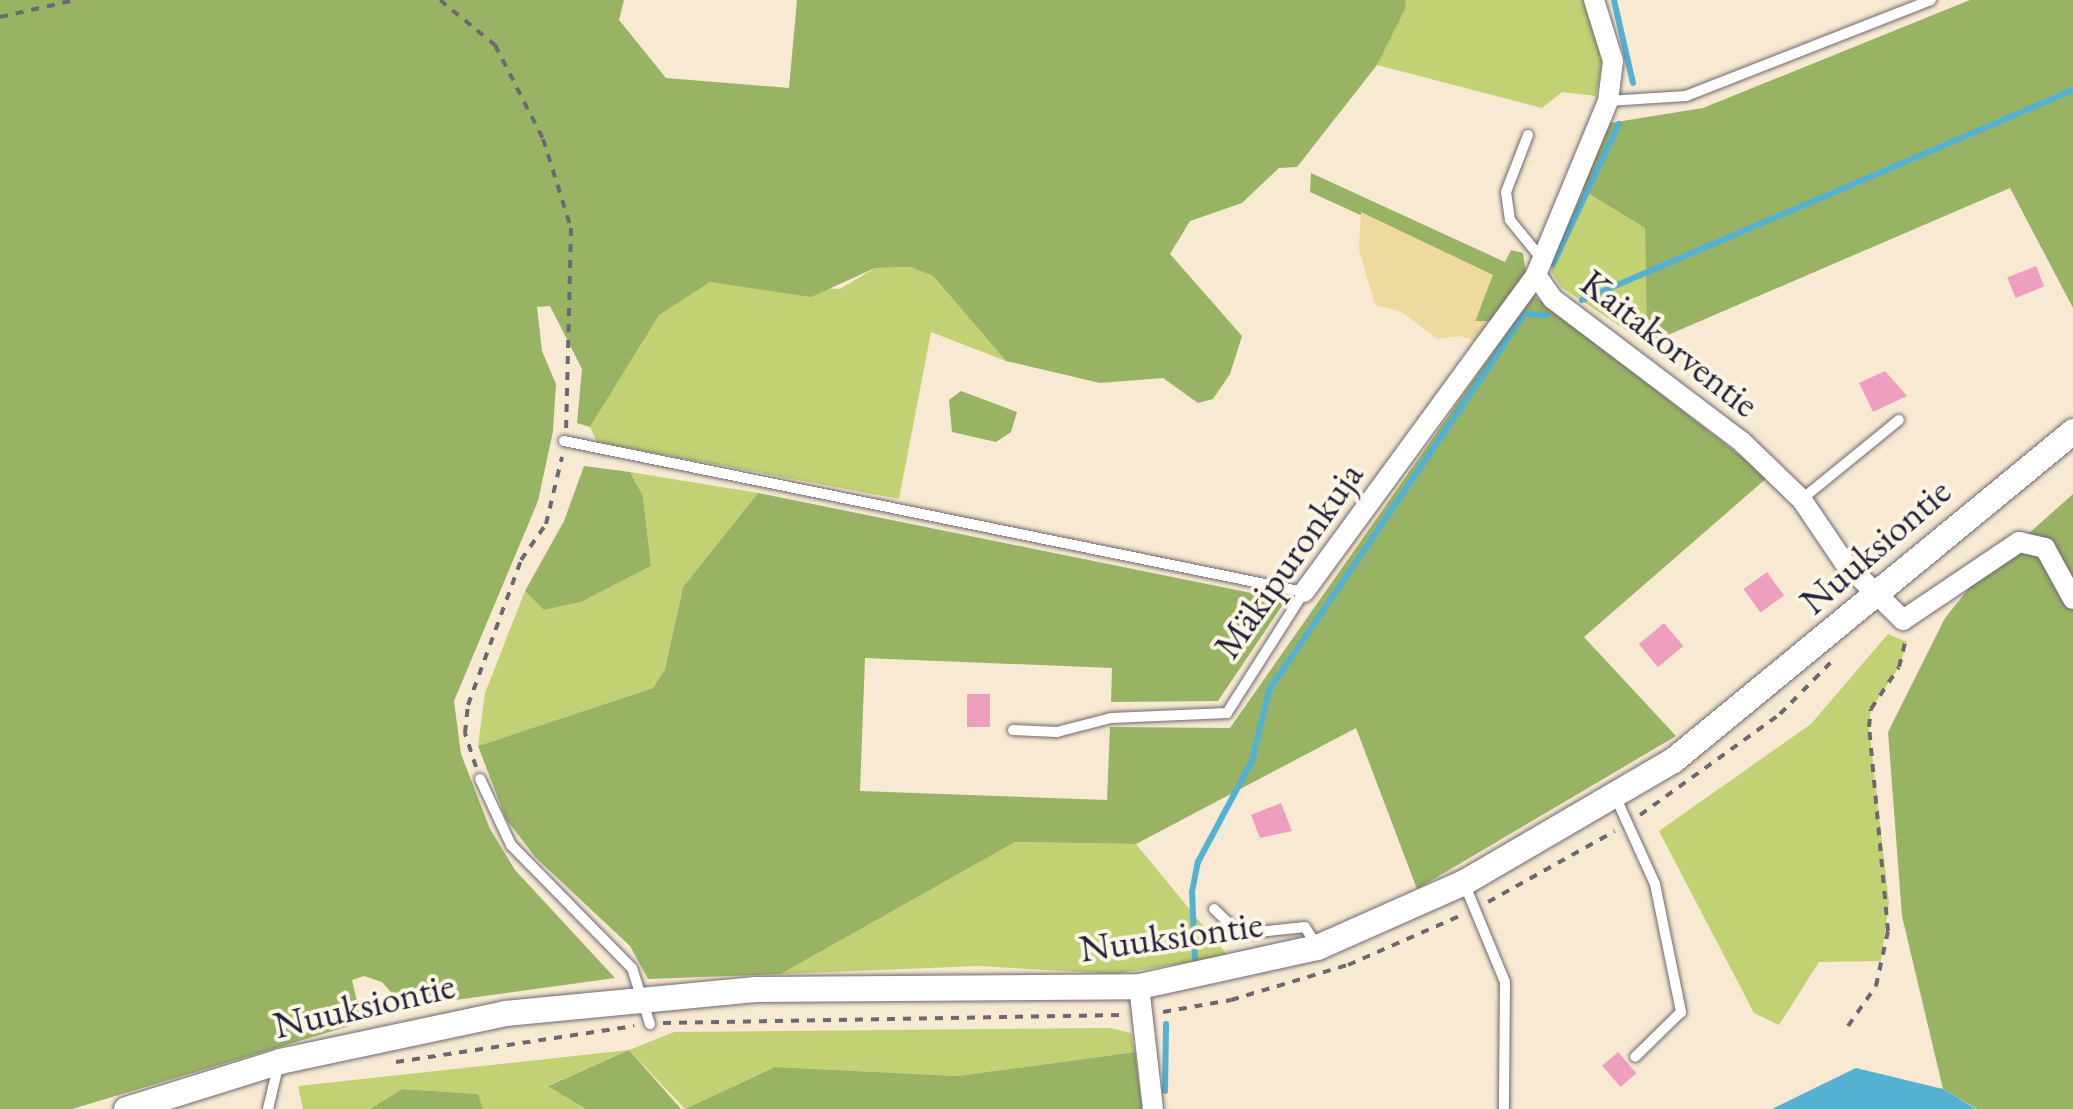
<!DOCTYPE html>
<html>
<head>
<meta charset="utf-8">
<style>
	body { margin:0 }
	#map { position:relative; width:2073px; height:1109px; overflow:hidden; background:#f8e9d2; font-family:"EB Garamond",serif }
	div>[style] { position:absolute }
	.green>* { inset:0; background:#c2d173 }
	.forest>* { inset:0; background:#99b365 }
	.sand>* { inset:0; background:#eeda9e }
	.water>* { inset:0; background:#54b1d2 }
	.stream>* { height:6px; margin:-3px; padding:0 3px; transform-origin:3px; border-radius:3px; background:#54b1d2 }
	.building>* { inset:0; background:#ee9ebe; transform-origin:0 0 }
	.path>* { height:4px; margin-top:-2px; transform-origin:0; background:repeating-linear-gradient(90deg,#6d6870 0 8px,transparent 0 16px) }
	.roads { filter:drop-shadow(0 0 2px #6d6870) drop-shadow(0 0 2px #6d6870) }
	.service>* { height:10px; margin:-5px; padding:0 5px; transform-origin:5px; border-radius:5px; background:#fff }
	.minor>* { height:20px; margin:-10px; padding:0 10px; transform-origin:10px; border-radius:10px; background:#fff }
	.tertiary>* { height:25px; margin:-12.5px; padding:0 12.5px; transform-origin:12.5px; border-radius:12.5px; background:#fff }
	span { translate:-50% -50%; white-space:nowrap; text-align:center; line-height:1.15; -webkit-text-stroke:8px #fcf5e5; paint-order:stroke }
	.street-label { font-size:38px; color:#22223b }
</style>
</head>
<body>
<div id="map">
	<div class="green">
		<div style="clip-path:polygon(1405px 0,1585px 0,1604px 55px,1596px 96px,1562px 92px,1542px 108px,1377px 65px)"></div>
		<div style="clip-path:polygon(1581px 189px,1645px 228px,1647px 344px,1561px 287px,1552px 273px,1550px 259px)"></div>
		<div style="clip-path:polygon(910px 267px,933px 276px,1006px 361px,931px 332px,899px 499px,597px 442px,590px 427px,659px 314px,710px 282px,840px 289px,875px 268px)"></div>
		<div style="clip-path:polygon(630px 472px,758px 493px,683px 587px,665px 669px,653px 688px,478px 746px,485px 693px,525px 591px,545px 610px,581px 602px,651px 566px,643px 496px)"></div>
		<div style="clip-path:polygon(1888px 634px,1907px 642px,1899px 667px,1871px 709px,1869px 727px,1889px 903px,1881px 961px,1819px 962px,1779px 1025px,1754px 1013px,1659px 831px,1811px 724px)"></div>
		<div style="clip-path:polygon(1015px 842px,1136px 844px,1228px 956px,1114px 974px,978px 966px,781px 974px)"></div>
		<div style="clip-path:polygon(1110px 1028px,1131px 1033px,1135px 1052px,958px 1076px,775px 1067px,685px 1109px,629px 1050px,549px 1085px,586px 1109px,483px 1109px,477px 1094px,402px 1089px,370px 1109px,303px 1109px,298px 1086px,629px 1050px,674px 1032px)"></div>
	</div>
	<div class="forest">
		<div style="clip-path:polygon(0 0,624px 0,619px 20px,666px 78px,789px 88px,797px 0,1405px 0,1406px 7px,1377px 65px,1297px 167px,1279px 168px,1242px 203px,1190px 221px,1170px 254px,1242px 336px,1230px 374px,1213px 399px,1198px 403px,1163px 378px,1100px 383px,1006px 361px,933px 276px,910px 267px,875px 268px,811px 297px,710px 282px,659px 315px,590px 427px,577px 423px,582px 369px,550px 306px,537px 307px,542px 351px,556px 384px,553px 431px,538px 501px,454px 701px,461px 754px,490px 829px,515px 870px,615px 978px,404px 1007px,382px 982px,364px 976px,352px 980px,359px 1010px,353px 1025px,72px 1109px,0 1109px)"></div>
		<div style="clip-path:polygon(1970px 0,2073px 0,2073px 308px,2010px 188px,1647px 344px,1645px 228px,1581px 189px,1610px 123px,1703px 108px)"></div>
		<div style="clip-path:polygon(1311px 173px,1505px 262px,1511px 250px,1523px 253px,1526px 272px,1495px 321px,1475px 322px,1492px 275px,1310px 192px)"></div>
		<div style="clip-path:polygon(1533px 295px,1768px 477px,1584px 637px,1676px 736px,1417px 889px,1356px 728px,1136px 844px,1015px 842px,781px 974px,648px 979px,630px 946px,536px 858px,506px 819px,478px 746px,653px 688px,665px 669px,683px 587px,758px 493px,1286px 600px,1218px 701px,1111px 702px,1112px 668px,865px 658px,860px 791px,1107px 800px,1110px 727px,1230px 728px)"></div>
		<div style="clip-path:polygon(961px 391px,1017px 412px,1011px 432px,996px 442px,952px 432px,949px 400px)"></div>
		<div style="clip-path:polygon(584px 466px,630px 472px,643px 496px,651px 566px,581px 602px,544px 610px,525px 591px,564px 521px)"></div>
		<div style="clip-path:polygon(2073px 494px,2073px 1109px,1977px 1109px,1943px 1089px,1902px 916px,1888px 732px,1945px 618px,2000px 550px,2019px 542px)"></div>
		<div style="clip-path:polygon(629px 1050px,681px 1109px,586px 1109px,548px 1086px)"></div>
		<div style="clip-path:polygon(1135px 1052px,1142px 1109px,685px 1109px,775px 1067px,958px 1076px)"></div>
		<div style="clip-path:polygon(402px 1089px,478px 1094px,483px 1109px,370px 1109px)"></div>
	</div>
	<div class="sand">
		<div style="clip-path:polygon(1361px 212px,1493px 275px,1475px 321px,1495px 321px,1480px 342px,1460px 336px,1437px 339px,1402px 312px,1375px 305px,1359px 249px)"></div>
	</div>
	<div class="water">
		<div style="clip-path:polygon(1856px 1068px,1943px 1089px,1976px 1109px,1772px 1109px)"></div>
	</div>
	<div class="stream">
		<div style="left:1614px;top:0;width:85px;rotate:77.1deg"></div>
		<div style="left:1553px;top:264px;width:155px;rotate:-64.8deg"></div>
		<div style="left:1582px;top:300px;width:534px;rotate:-23.16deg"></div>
		<div style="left:1195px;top:958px;width:66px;rotate:-92.6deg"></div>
		<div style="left:1192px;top:892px;width:31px;rotate:-79deg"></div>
		<div style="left:1198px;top:862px;width:115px;rotate:-61.9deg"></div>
		<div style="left:1252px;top:761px;width:73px;rotate:-76.5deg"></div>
		<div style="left:1269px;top:690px;width:455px;rotate:-55.8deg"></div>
		<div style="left:1525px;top:314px;width:22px;rotate:3deg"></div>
		<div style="left:1165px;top:1091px;width:67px;rotate:-89.1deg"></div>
	</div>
	<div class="building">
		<div style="left:2036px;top:266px;width:22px;height:31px;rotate:68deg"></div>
		<div style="clip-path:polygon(1885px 371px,1907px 396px,1873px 412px,1859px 383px)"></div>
		<div style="left:1767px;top:572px;width:29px;height:29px;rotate:54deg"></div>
		<div style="left:1664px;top:623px;width:30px;height:33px;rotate:50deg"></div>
		<div style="left:967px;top:694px;width:23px;height:33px"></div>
		<div style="clip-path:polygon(1281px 803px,1292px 831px,1260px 838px,1251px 815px)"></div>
		<div style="left:1618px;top:1052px;width:28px;height:21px;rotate:49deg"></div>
	</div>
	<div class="path">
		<div style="left:440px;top:0;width:71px;rotate:39.3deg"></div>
		<div style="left:495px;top:45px;width:106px;rotate:62.9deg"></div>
		<div style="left:543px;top:139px;width:93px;rotate:72.5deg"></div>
		<div style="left:571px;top:228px;width:200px;rotate:91.4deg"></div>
		<div style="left:0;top:17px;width:77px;rotate:-12.8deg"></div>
		<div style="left:476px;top:767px;width:36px;rotate:-108deg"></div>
		<div style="left:465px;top:733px;width:28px;rotate:-84deg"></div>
		<div style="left:468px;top:705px;width:154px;rotate:-69.9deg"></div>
		<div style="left:521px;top:560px;width:44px;rotate:-55.2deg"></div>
		<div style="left:546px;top:524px;width:69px;rotate:-76.6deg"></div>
		<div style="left:1640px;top:815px;width:173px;rotate:-35.8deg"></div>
		<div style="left:1780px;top:714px;width:77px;rotate:-45.5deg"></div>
		<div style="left:1488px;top:902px;width:145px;rotate:-29.2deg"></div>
		<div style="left:1163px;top:1012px;width:69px;rotate:-10deg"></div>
		<div style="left:1231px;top:1000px;width:122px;rotate:-16.7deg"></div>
		<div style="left:1348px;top:965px;width:124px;rotate:-23.7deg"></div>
		<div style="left:663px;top:1023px;width:461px;rotate:-1deg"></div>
		<div style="left:1848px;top:1026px;width:49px;rotate:-55deg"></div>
		<div style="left:1876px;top:986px;width:56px;rotate:-77.7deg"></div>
		<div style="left:1888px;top:931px;width:205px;rotate:-95.3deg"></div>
		<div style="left:1869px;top:727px;width:18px;rotate:-84deg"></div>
		<div style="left:1871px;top:709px;width:50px;rotate:-56.3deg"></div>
		<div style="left:1899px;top:667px;width:29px;rotate:-76deg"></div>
		<div style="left:396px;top:1062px;width:241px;rotate:-8.6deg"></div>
	</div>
	<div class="roads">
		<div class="service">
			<div style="left:1608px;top:101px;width:78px;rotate:-3.7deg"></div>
			<div style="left:1686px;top:96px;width:263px;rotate:-21.4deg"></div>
			<div style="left:1528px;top:135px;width:61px;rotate:111.1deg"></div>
			<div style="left:1506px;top:192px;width:28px;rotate:82deg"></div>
			<div style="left:1510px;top:220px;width:49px;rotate:50.8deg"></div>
			<div style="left:564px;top:441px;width:755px;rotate:11.53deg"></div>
			<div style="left:1304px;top:592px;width:143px;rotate:122.5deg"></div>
			<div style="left:1227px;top:713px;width:116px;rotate:177.5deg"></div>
			<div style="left:1111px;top:718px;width:56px;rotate:165.5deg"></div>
			<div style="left:1057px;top:732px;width:44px;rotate:-177.4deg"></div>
			<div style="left:1802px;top:499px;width:125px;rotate:-39.2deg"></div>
			<div style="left:480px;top:779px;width:73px;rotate:64.8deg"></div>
			<div style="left:511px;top:845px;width:173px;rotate:45.5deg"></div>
			<div style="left:632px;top:968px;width:59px;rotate:72.2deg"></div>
			<div style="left:1616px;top:798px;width:94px;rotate:65.6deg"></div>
			<div style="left:1655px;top:884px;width:131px;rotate:78.5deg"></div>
			<div style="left:1681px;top:1012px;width:64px;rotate:135.6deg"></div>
			<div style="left:1464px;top:883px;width:107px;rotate:67.5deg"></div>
			<div style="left:1505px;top:982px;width:127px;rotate:90.5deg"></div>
			<div style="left:1214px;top:909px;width:36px;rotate:44deg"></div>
			<div style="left:1240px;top:934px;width:65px;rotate:-6.1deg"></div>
			<div style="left:1305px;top:927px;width:22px;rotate:58deg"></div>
			<div style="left:268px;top:1109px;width:48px;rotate:-76.8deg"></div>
		</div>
		<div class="minor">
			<div style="left:1594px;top:0;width:64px;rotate:72.7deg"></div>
			<div style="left:1613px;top:61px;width:40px;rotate:97.1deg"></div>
			<div style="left:1608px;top:101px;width:188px;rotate:112.5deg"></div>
			<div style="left:1536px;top:275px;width:29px;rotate:55deg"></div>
			<div style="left:1553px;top:299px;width:236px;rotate:37.1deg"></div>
			<div style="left:1741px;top:441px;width:85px;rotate:44deg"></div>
			<div style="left:1802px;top:500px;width:75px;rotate:55.9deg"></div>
			<div style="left:1844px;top:562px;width:83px;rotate:44.5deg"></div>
			<div style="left:1903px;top:620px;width:140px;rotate:-33.9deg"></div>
			<div style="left:2019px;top:542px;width:27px;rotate:13deg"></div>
			<div style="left:2045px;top:548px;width:58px;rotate:61.2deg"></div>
			<div style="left:1304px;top:592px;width:393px;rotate:-53.8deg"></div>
			<div style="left:1139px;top:986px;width:124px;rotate:83.5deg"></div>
		</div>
		<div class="tertiary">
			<div style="left:126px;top:1109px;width:161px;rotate:-17.3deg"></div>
			<div style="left:280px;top:1061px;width:230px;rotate:-12deg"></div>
			<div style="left:505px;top:1013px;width:251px;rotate:-5.5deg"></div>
			<div style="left:755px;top:989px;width:384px;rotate:-0.4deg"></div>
			<div style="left:1139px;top:986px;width:182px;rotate:-12.4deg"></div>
			<div style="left:1317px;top:947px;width:161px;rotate:-23.9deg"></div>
			<div style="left:1464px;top:882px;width:242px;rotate:-30.3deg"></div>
			<div style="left:1673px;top:760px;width:518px;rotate:-39.44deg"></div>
		</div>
	</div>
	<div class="street-label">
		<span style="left:1670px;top:343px;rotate:38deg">Kaitakorventie</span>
		<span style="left:1875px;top:546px;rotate:-41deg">Nuuksiontie</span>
		<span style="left:1288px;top:560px;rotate:-55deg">Mäkipuronkuja</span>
		<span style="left:1171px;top:936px;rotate:-8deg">Nuuksiontie</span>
		<span style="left:364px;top:1005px;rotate:-13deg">Nuuksiontie</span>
	</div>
</div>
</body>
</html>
